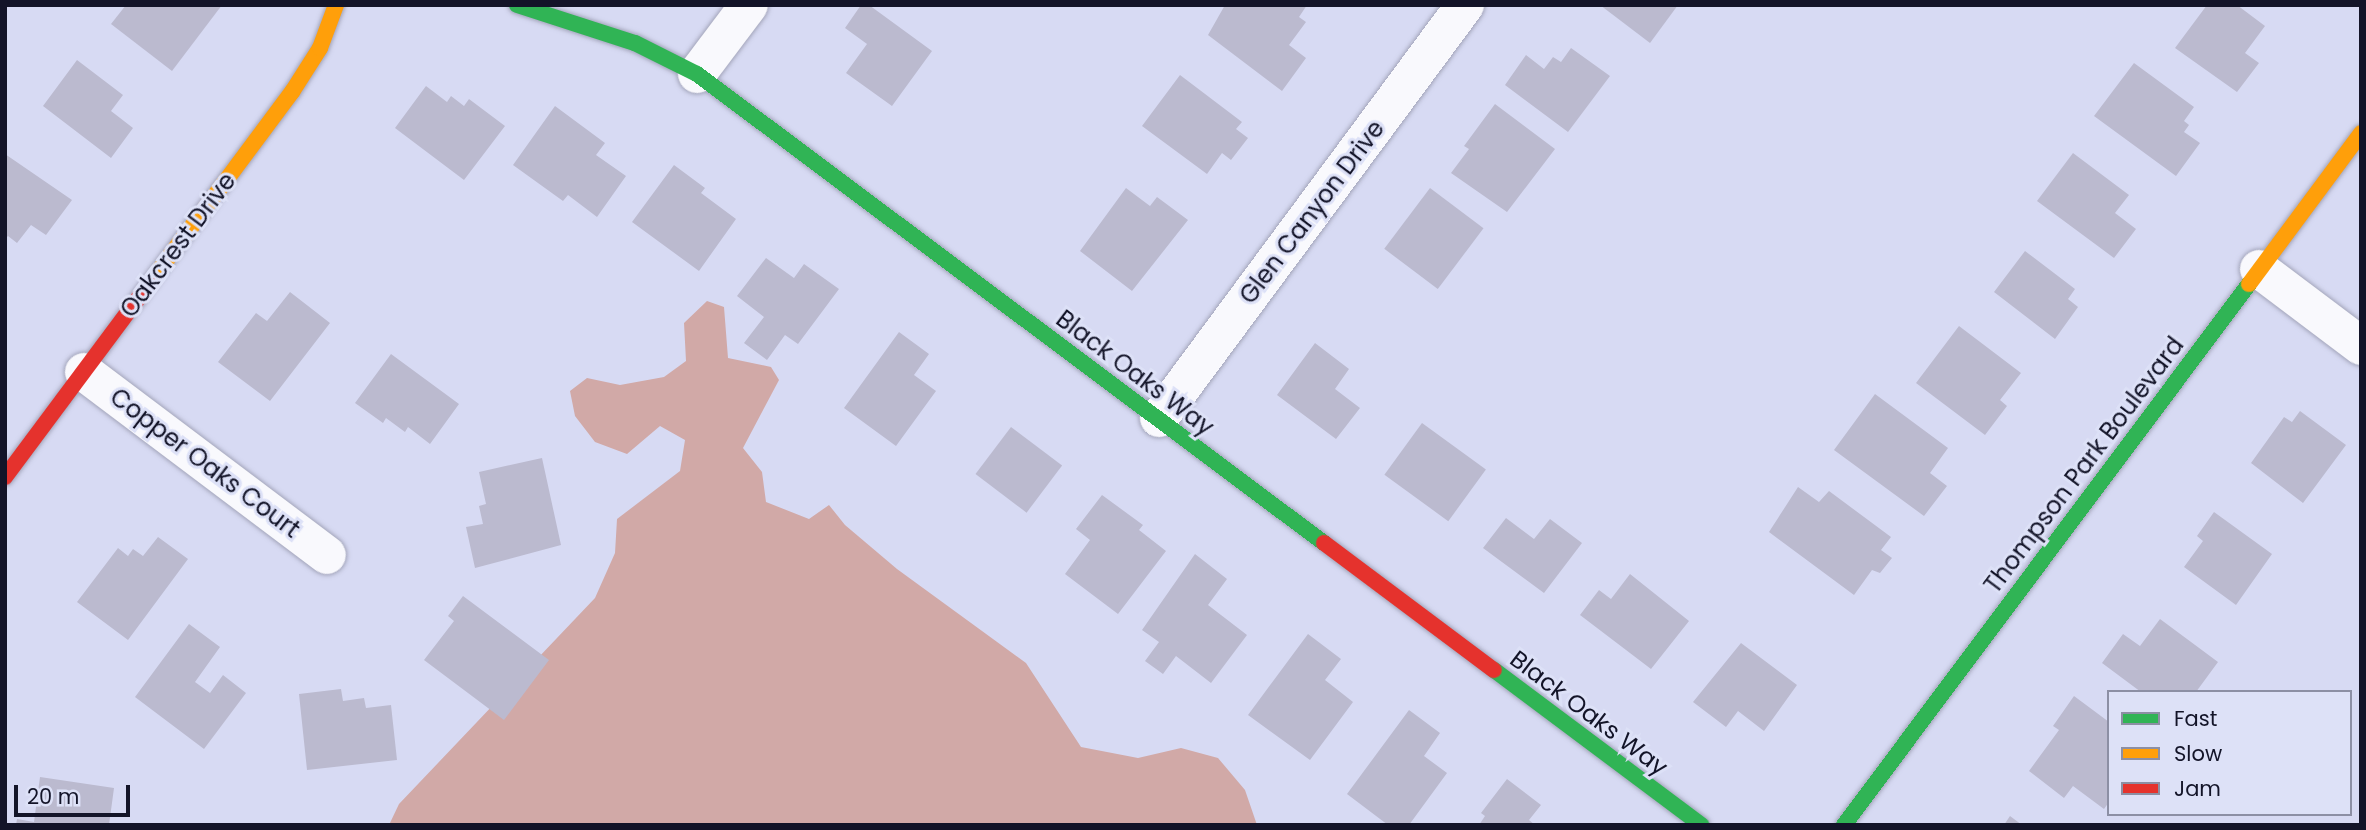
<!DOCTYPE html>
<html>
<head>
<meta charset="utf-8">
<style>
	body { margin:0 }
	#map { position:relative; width:2366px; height:830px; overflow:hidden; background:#d7daf3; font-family:Poppins,sans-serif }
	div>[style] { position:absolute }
	.forest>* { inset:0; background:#d1a9a7 }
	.building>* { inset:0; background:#bbbacf; transform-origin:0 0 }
	.roads { filter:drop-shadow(0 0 2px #a3a5ba) drop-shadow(0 0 2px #a3a5ba) }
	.street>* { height:38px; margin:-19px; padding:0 19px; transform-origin:19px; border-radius:19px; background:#f9f9fd }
	.fast>* { height:16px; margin:-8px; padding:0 8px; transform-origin:8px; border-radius:8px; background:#30b455 }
	.slow>* { height:16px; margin:-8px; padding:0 8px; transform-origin:8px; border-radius:8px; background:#ff9f0a }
	.jam>* { height:16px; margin:-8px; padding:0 8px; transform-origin:8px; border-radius:8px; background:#e5322d }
	span { translate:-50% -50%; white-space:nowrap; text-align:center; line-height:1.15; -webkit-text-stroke:6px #dde1f7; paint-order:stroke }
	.street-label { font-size:24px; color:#131428 }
	.frame { position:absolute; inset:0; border:7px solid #131428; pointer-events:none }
	.legend { position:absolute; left:2107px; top:690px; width:245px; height:126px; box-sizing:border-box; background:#dde1f7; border:2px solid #8c8fa4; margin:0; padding:9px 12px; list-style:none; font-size:21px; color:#131428 }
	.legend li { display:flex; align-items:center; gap:14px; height:35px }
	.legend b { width:35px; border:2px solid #8c8fa4 }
	.scale { position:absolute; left:14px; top:785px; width:116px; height:32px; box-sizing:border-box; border:4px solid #131428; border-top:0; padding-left:9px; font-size:21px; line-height:24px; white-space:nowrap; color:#131428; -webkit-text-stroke:5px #dde1f7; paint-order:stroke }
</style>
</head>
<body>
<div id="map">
	<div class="forest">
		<div style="clip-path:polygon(707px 301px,724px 307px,728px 358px,771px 367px,779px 380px,743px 448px,762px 472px,766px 502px,809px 519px,829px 505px,845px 525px,897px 569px,1026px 663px,1081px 747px,1138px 758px,1181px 748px,1218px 758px,1245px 790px,1257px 825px,389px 825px,399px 804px,595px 598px,615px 553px,617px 519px,680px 471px,685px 440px,660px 426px,627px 454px,595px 442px,575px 416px,570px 391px,587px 378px,620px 385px,664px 377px,686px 361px,684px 323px)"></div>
	</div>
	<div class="building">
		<div style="clip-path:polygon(126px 5px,222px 5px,172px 71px,111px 24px)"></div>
		<div style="clip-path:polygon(861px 5px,869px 5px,932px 51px,892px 106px,846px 73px,867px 44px,845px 28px)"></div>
		<div style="clip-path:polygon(1225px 5px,1307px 5px,1299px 17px,1306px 22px,1289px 45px,1306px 58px,1282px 91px,1208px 35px)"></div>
		<div style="clip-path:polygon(1600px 5px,1678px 5px,1650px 43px)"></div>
		<div style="clip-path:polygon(2207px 5px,2237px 5px,2265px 26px,2245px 53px,2259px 63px,2237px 92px,2175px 48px)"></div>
		<div style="clip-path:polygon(1571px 48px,1610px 76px,1568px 132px,1505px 85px,1526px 55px,1544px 69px,1553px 57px,1561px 62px)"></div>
		<div style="clip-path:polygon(77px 60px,123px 95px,111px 111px,133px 128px,111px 158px,43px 106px)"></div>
		<div style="clip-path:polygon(2134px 63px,2194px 107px,2184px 121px,2189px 125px,2184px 132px,2200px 143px,2176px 176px,2094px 116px)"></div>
		<div style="clip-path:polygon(1180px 75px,1242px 122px,1236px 129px,1248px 138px,1231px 160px,1222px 153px,1207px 174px,1142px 126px)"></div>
		<div style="clip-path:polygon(426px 86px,447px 102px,451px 96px,464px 106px,469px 99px,505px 126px,464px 180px,395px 128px)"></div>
		<div style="clip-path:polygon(1495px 104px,1555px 149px,1507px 212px,1451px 173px,1469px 149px,1464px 146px)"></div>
		<div style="clip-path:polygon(555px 106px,605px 143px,596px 155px,626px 176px,597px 217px,568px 195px,563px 201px,513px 165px)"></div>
		<div style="clip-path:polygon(2073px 153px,2129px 195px,2115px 213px,2136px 229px,2114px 258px,2037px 201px)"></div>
		<div style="clip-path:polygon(5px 154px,72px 200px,46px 235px,31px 225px,17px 243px,8px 236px,5px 239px)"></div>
		<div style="clip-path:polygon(674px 165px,705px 188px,701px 193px,736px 219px,699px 271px,632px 222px)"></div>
		<div style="clip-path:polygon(1126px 188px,1150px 206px,1157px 197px,1188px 220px,1132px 291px,1080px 251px)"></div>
		<div style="left:1430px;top:188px;width:67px;height:76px;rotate:37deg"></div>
		<div style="clip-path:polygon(2025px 251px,2075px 289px,2068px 299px,2078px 307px,2055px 339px,1994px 292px)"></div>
		<div style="clip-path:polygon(766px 258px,794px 278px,804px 264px,839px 289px,798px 344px,785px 335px,767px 360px,744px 343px,764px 317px,737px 296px)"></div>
		<div style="clip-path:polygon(290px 292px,330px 323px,270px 401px,218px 362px,256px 313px,267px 321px)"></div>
		<div style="clip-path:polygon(1959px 326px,2021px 373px,2000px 400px,2007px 406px,1985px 435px,1916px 383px)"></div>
		<div style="clip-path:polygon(899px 332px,929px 354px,914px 375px,936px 391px,896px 446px,844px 408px)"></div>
		<div style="clip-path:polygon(1315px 343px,1349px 369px,1335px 389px,1360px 408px,1336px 439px,1277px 395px)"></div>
		<div style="clip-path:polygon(391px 354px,459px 404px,430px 444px,408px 427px,405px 432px,386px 418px,383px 423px,355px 403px)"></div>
		<div style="clip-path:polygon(1875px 394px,1948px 448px,1930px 473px,1947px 486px,1924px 516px,1834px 450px)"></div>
		<div style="clip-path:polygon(2300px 411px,2346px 445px,2303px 503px,2251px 463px,2284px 417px,2292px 422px)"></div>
		<div style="left:1422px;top:423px;width:79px;height:64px;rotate:36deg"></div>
		<div style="left:1011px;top:427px;width:64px;height:59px;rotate:37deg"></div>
		<div style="clip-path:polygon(542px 458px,561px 545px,475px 568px,466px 527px,483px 524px,479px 506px,486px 504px,479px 472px)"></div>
		<div style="clip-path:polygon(1798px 487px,1819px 502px,1829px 491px,1891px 537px,1881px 550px,1892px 558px,1880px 573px,1872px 570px,1854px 595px,1769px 532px)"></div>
		<div style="clip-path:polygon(1102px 495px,1143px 525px,1139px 530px,1166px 551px,1118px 614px,1065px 574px,1090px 540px,1076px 529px)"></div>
		<div style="clip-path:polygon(2214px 512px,2272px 554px,2236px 605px,2184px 567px,2203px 541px,2197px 536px)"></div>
		<div style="clip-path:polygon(1506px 518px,1534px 539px,1550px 519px,1582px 543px,1544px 593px,1483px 548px)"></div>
		<div style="clip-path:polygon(158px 537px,188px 559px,128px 640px,77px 602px,118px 548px,128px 556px,133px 549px,143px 556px)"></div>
		<div style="clip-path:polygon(1195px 554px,1227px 579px,1208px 605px,1247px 635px,1211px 683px,1176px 656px,1163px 674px,1145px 661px,1159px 642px,1142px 630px)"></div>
		<div style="clip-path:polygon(1630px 574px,1689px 621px,1651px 669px,1580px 615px,1599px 590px,1611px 599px)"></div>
		<div style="clip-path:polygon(463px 596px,549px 660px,504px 720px,424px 660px,454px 621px,448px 616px)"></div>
		<div style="clip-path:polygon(2160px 619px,2218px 662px,2196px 692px,2141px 692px,2102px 663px,2123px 634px,2140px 646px)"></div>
		<div style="clip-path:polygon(189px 624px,220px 647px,195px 682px,210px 693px,223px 675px,246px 693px,204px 749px,135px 697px)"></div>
		<div style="clip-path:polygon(1308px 634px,1341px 659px,1325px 680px,1353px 702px,1310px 760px,1248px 715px)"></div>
		<div style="clip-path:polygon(1741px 643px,1797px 685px,1764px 731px,1738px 711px,1726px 727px,1693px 702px)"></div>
		<div style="clip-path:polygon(341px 689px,343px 701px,364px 698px,366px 708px,391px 705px,397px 760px,307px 770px,299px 694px)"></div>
		<div style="clip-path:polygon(2074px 696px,2109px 722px,2109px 802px,2104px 809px,2073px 786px,2064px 798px,2029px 771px,2059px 730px,2053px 726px)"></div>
		<div style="clip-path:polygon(1409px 710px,1440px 733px,1424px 756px,1447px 773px,1409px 825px,1388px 825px,1347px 794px)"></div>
		<div style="clip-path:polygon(40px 777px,114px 788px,109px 825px,16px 825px,17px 819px,34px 822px)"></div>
		<div style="clip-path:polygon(1507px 779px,1541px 805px,1529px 820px,1535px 825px,1479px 825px,1485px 816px,1481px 813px)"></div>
		<div style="clip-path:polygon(2010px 816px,2022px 825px,2004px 825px)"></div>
	</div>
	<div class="roads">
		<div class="street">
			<div style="left:697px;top:74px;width:86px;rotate:-53deg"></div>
			<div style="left:2259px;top:269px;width:128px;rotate:37deg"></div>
			<div style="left:84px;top:372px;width:304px;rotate:37deg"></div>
			<div style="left:1159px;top:418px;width:514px;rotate:-53.46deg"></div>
		</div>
		<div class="fast">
			<div style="left:517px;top:5px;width:124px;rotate:17.9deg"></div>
			<div style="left:635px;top:43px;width:69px;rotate:26.6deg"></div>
			<div style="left:697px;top:74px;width:783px;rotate:36.8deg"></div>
			<div style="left:1494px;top:670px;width:259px;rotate:36.8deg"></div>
			<div style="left:1844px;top:825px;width:676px;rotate:-53.18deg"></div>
		</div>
		<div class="slow">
			<div style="left:151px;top:281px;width:236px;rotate:-53.3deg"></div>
			<div style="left:292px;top:92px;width:52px;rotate:-57.5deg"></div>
			<div style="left:320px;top:48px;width:46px;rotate:-69.6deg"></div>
			<div style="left:2249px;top:284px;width:188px;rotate:-53.4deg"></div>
		</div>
		<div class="jam">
			<div style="left:5px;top:477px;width:244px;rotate:-53.3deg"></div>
			<div style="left:1324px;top:543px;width:212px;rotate:36.8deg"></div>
		</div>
	</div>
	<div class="street-label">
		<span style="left:1312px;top:212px;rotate:-53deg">Glen Canyon Drive</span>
		<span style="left:178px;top:245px;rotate:-53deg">Oakcrest Drive</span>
		<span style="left:1135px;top:373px;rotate:37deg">Black Oaks Way</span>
		<span style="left:205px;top:463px;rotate:37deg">Copper Oaks Court</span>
		<span style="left:2084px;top:465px;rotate:-53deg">Thompson Park Boulevard</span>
		<span style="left:1589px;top:713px;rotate:37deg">Black Oaks Way</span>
	</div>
	<div class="frame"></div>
	<ul class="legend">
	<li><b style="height:9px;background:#30b455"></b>Fast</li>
	<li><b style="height:9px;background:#ff9f0a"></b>Slow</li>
	<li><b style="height:9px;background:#e5322d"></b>Jam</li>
	</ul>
	<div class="scale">20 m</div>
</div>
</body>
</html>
